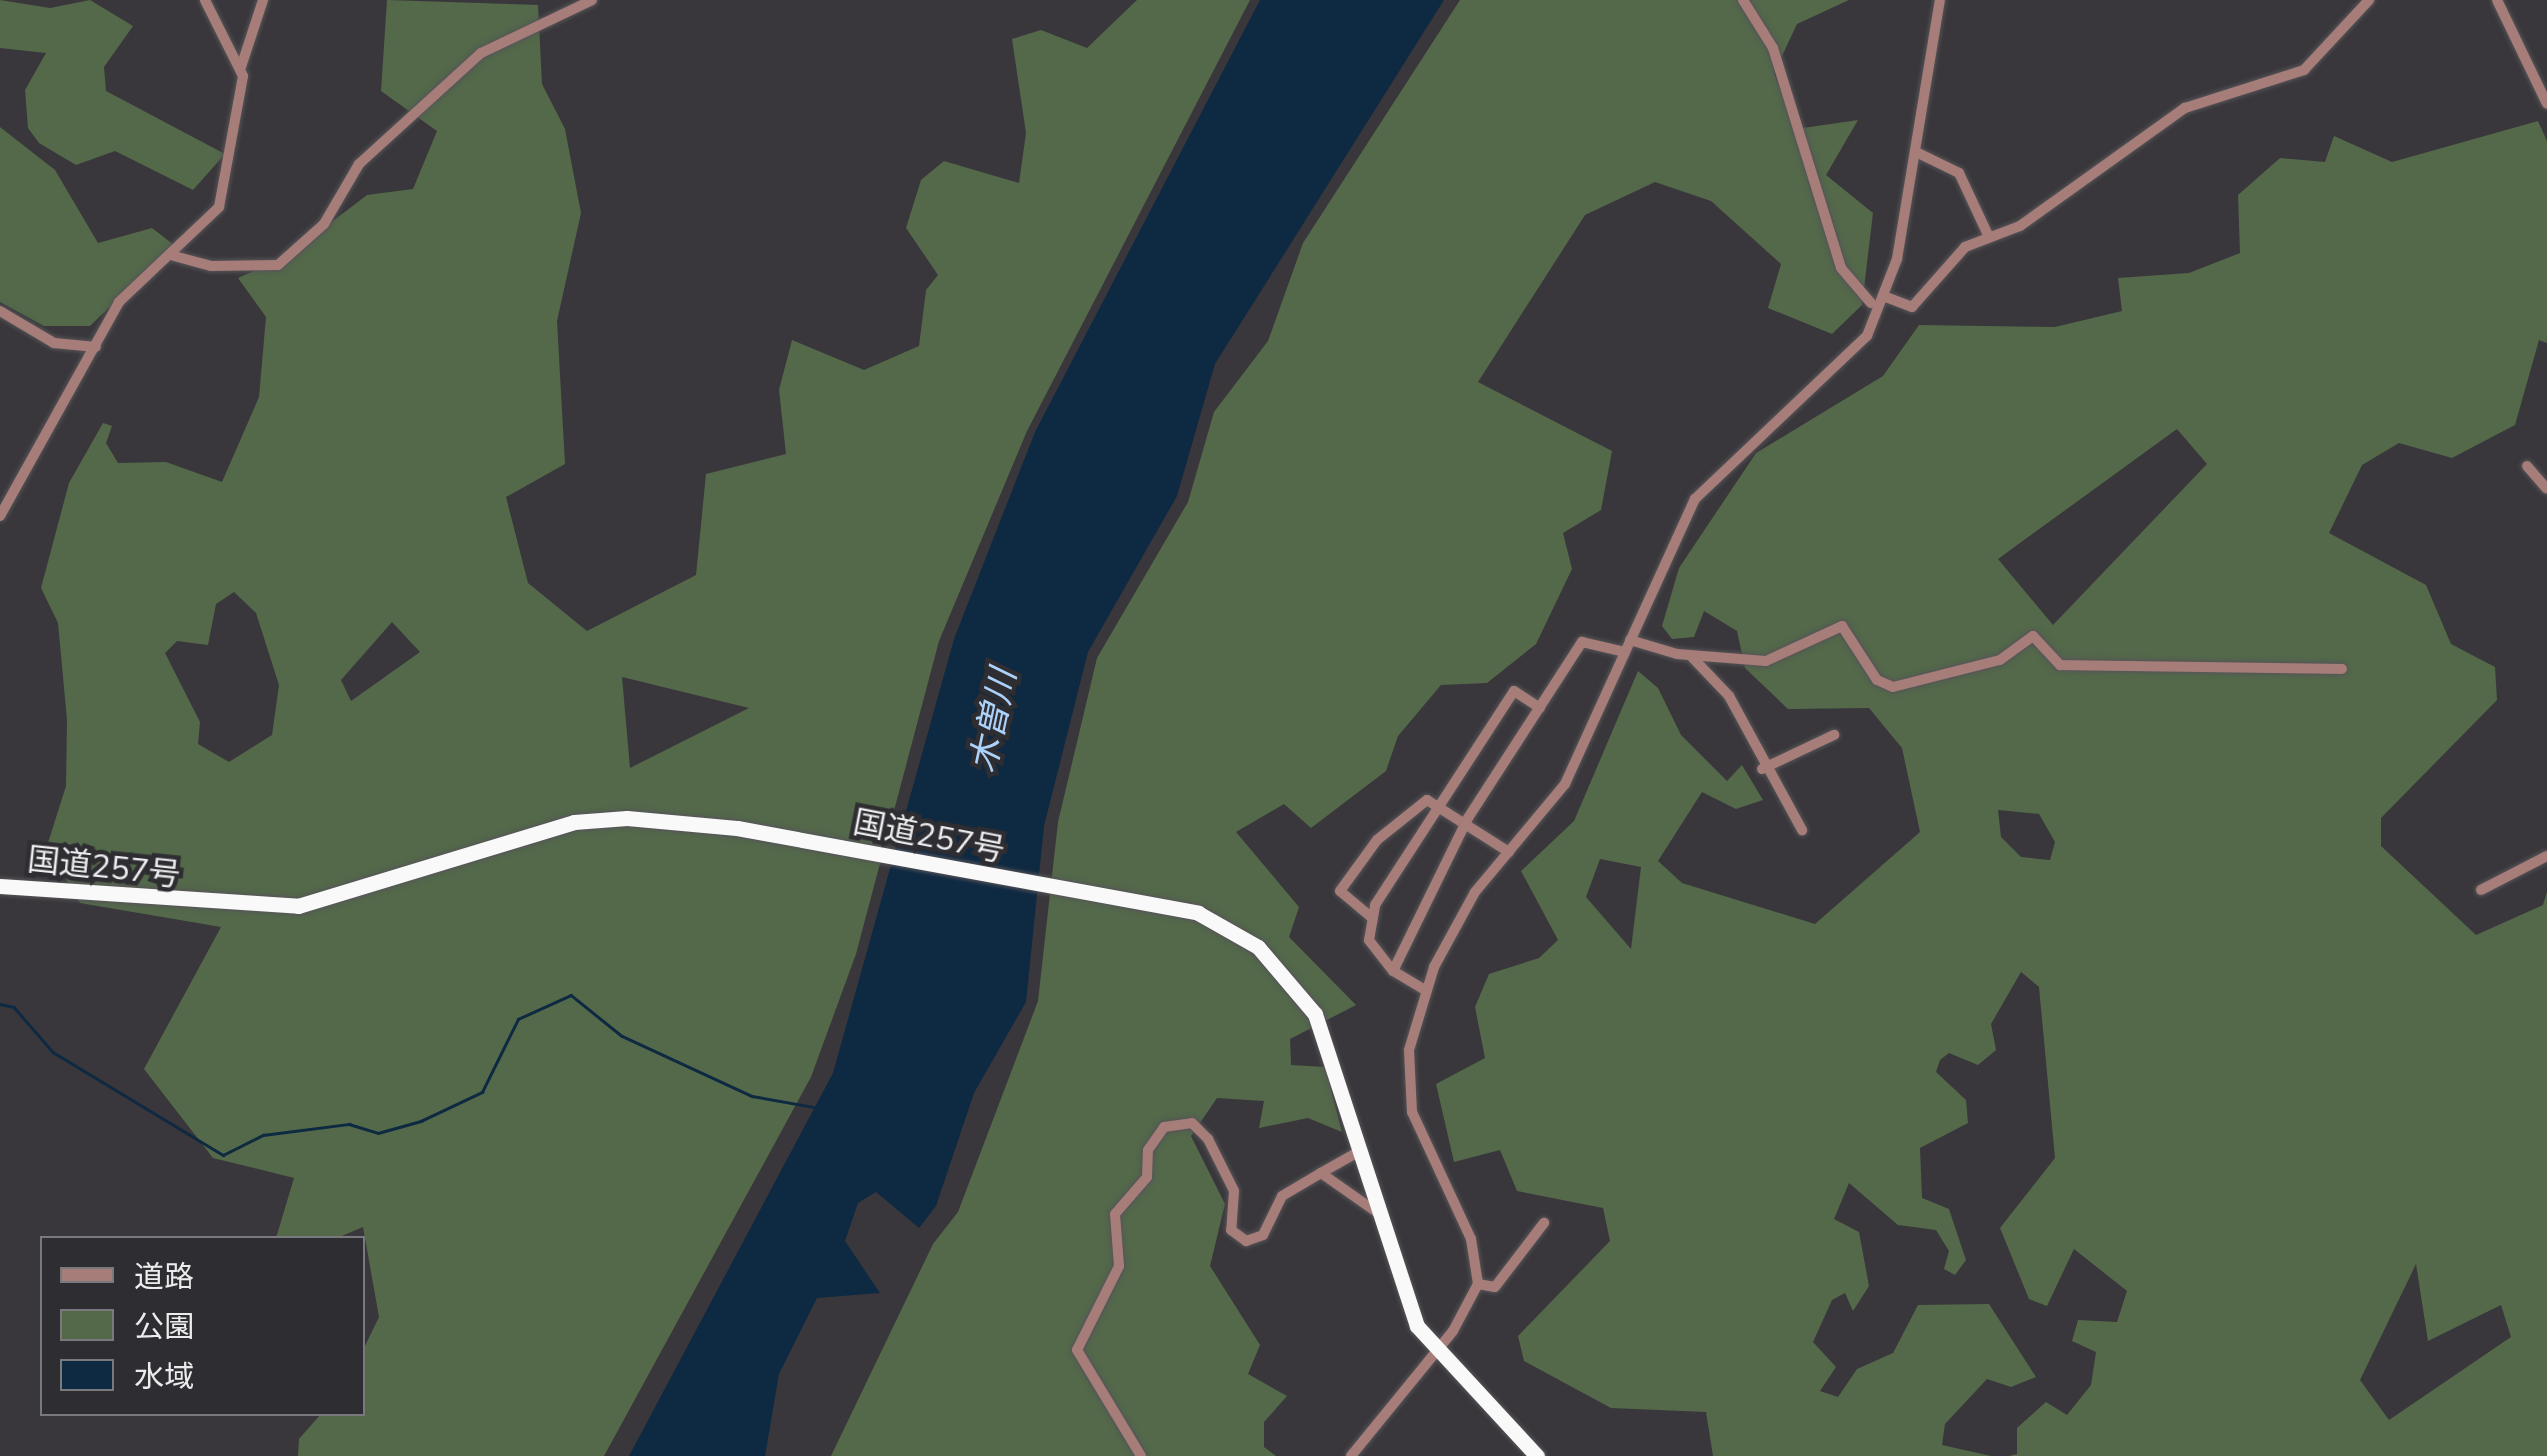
<!DOCTYPE html>
<html>
<head>
<meta charset="utf-8">
<style>
	body { margin:0 }
	#map { position:relative; width:2547px; height:1456px; overflow:hidden; background:#39373b; font-family:"Nunito Sans","Noto Sans JP",sans-serif }
	div>[style] { position:absolute }
	.green>* { inset:0; background:#53694a }
	.water>* { inset:0; background:#0e2942 }
	.stream>* { height:2.5px; margin:-1.25px; padding:0 1.25px; transform-origin:1.25px; border-radius:1.25px; background:#0e2942 }
	.roads { filter:drop-shadow(0 0 2px #565458) drop-shadow(0 0 2px #565458) }
	.minor>* { height:10px; margin:-5px; padding:0 5px; transform-origin:5px; border-radius:5px; background:#a77d79 }
	.highway>* { height:15px; margin:-7.5px; padding:0 7.5px; transform-origin:7.5px; border-radius:7.5px; background:#f9f9f9 }
	span { translate:-50% -50%; white-space:nowrap; text-align:center; line-height:1.15; -webkit-text-stroke:9px #2e2d31; paint-order:stroke }
	.street-label { font-size:32px; color:#ecebee }
	.water-label { font-size:35px; color:#abd2fa; font-style:italic }
	.legend { position:absolute; left:40px; top:1236px; width:325px; height:180px; box-sizing:border-box; background:#2e2d31; border:2px solid #7a797d; margin:0; padding:12px 18px; list-style:none; font-size:30px; color:#ecebee }
	.legend li { display:flex; align-items:center; gap:20px; height:50px }
	.legend b { width:50px; border:2px solid #7a797d }
</style>
</head>
<body>
<div id="map">
	<div class="green">
		<div style="clip-path:polygon(0 0,50px 8px,90px 0,133px 26px,104px 67px,106px 91px,225px 154px,193px 190px,115px 151px,76px 165px,39px 143px,28px 128px,25px 90px,46px 53px,0 48px)"></div>
		<div style="clip-path:polygon(evenodd,387px 0,538px 5px,542px 84px,565px 129px,581px 213px,557px 321px,565px 464px,506px 497px,528px 583px,587px 631px,696px 575px,706px 474px,786px 454px,779px 390px,792px 340px,864px 370px,919px 346px,926px 290px,938px 275px,906px 228px,921px 180px,944px 161px,1019px 183px,1026px 133px,1012px 39px,1041px 30px,1087px 48px,1137px 0,1250px 0,1027px 431px,939px 641px,856px 954px,811px 1077px,604px 1456px,298px 1456px,299px 1439px,321px 1414px,362px 1414px,363px 1350px,379px 1317px,363px 1227px,337px 1238px,276px 1238px,294px 1178px,213px 1158px,144px 1069px,221px 927px,80px 903px,47px 846px,66px 786px,67px 720px,58px 623px,41px 588px,69px 483px,103px 423px,112px 426px,106px 443px,118px 463px,166px 462px,222px 482px,259px 397px,266px 317px,238px 278px,287px 256px,367px 195px,413px 189px,437px 131px,381px 91px,387px 0,234px 592px,256px 613px,279px 685px,272px 735px,229px 762px,198px 744px,200px 722px,165px 653px,177px 641px,208px 645px,216px 604px,234px 592px,387px 0,392px 622px,420px 652px,351px 701px,341px 680px,392px 622px,387px 0,622px 677px,749px 708px,630px 768px,622px 677px)"></div>
		<div style="clip-path:polygon(1460px 0,1849px 0,1797px 24px,1774px 73px,1796px 129px,1858px 120px,1826px 175px,1873px 213px,1862px 305px,1832px 334px,1768px 308px,1781px 264px,1711px 201px,1655px 182px,1585px 215px,1478px 382px,1612px 451px,1601px 510px,1563px 533px,1572px 569px,1536px 644px,1487px 683px,1441px 685px,1398px 736px,1386px 771px,1311px 828px,1284px 804px,1236px 832px,1299px 907px,1289px 937px,1356px 1005px,1290px 1039px,1291px 1065px,1325px 1067px,1342px 1132px,1308px 1118px,1259px 1128px,1264px 1101px,1217px 1098px,1191px 1136px,1225px 1204px,1210px 1266px,1260px 1345px,1248px 1374px,1287px 1396px,1264px 1422px,1264px 1447px,1276px 1456px,831px 1456px,933px 1244px,958px 1212px,1038px 1001px,1058px 822px,1097px 658px,1188px 502px,1214px 412px,1268px 341px,1303px 243px)"></div>
		<div style="clip-path:polygon(evenodd,2538px 121px,2547px 141px,2547px 343px,2539px 340px,2515px 425px,2452px 458px,2399px 443px,2362px 465px,2329px 533px,2426px 585px,2451px 644px,2495px 667px,2497px 700px,2381px 818px,2381px 846px,2476px 935px,2543px 905px,2547px 892px,2547px 1456px,2009px 1456px,2017px 1454px,2017px 1428px,2046px 1402px,2067px 1415px,2091px 1385px,2096px 1352px,2072px 1341px,2078px 1320px,2117px 1322px,2127px 1291px,2074px 1249px,2047px 1306px,2029px 1299px,2000px 1228px,2055px 1158px,2039px 987px,2021px 972px,1991px 1024px,1996px 1050px,1978px 1065px,1949px 1053px,1940px 1060px,1936px 1072px,1966px 1100px,1968px 1123px,1920px 1148px,1922px 1198px,1949px 1209px,1966px 1260px,1955px 1275px,1944px 1269px,1949px 1251px,1936px 1230px,1898px 1225px,1849px 1183px,1834px 1219px,1859px 1232px,1869px 1286px,1853px 1311px,1845px 1293px,1832px 1300px,1813px 1342px,1836px 1367px,1820px 1391px,1838px 1397px,1857px 1369px,1893px 1353px,1918px 1305px,1989px 1304px,2036px 1377px,2011px 1387px,1987px 1379px,1945px 1424px,1942px 1445px,1991px 1456px,1713px 1456px,1706px 1412px,1611px 1408px,1524px 1361px,1518px 1336px,1610px 1241px,1603px 1208px,1517px 1191px,1500px 1150px,1454px 1162px,1436px 1084px,1485px 1058px,1475px 1007px,1489px 974px,1539px 958px,1558px 940px,1521px 871px,1574px 821px,1638px 671px,1658px 688px,1681px 735px,1727px 781px,1742px 765px,1763px 800px,1736px 809px,1702px 792px,1658px 861px,1682px 883px,1815px 924px,1920px 832px,1902px 748px,1869px 708px,1788px 709px,1745px 668px,1737px 631px,1704px 611px,1694px 637px,1672px 639px,1662px 626px,1679px 568px,1756px 453px,1883px 376px,1919px 325px,2055px 327px,2122px 311px,2118px 278px,2189px 273px,2240px 253px,2238px 195px,2280px 158px,2325px 162px,2334px 136px,2392px 162px,2538px 121px,2177px 429px,2207px 464px,2053px 625px,1998px 559px,2177px 429px,2538px 121px,1998px 810px,2039px 814px,2055px 842px,2050px 860px,2021px 857px,2001px 837px,1998px 810px,2538px 121px,1600px 859px,1641px 867px,1631px 949px,1586px 897px,1600px 859px,2538px 121px,2416px 1264px,2428px 1341px,2501px 1305px,2511px 1337px,2389px 1420px,2360px 1380px,2416px 1264px)"></div>
		<div style="clip-path:polygon(0 127px,55px 170px,98px 243px,152px 228px,174px 245px,90px 326px,44px 326px,0 302px)"></div>
	</div>
	<div class="water">
		<div style="clip-path:polygon(1260px 0,1444px 0,1215px 364px,1177px 496px,1088px 652px,1044px 826px,1026px 1002px,974px 1093px,936px 1206px,919px 1228px,876px 1192px,858px 1203px,845px 1241px,880px 1293px,817px 1298px,779px 1374px,765px 1456px,629px 1456px,833px 1073px,954px 639px,1035px 432px)"></div>
	</div>
	<div class="stream">
		<div style="left:0;top:1004px;width:14px;rotate:12deg"></div>
		<div style="left:14px;top:1007px;width:60px;rotate:49.1deg"></div>
		<div style="left:53px;top:1052px;width:199px;rotate:31.2deg"></div>
		<div style="left:223px;top:1155px;width:45px;rotate:-26.6deg"></div>
		<div style="left:263px;top:1135px;width:87px;rotate:-7.3deg"></div>
		<div style="left:349px;top:1124px;width:30px;rotate:17deg"></div>
		<div style="left:378px;top:1133px;width:45px;rotate:-15.6deg"></div>
		<div style="left:421px;top:1121px;width:68px;rotate:-25.4deg"></div>
		<div style="left:482px;top:1092px;width:81px;rotate:-63.7deg"></div>
		<div style="left:518px;top:1019px;width:58px;rotate:-24.4deg"></div>
		<div style="left:571px;top:995px;width:65px;rotate:38.8deg"></div>
		<div style="left:622px;top:1036px;width:143px;rotate:24.8deg"></div>
		<div style="left:752px;top:1096px;width:63px;rotate:10.1deg"></div>
	</div>
	<div class="roads">
		<div class="minor">
			<div style="left:1743px;top:0;width:57px;rotate:58deg"></div>
			<div style="left:1773px;top:48px;width:230px;rotate:72.8deg"></div>
			<div style="left:1841px;top:268px;width:46px;rotate:49.4deg"></div>
			<div style="left:2497px;top:0;width:115px;rotate:64.3deg"></div>
			<div style="left:241px;top:67px;width:71px;rotate:-71.8deg"></div>
			<div style="left:1916px;top:152px;width:48px;rotate:26deg"></div>
			<div style="left:1959px;top:173px;width:68px;rotate:64.9deg"></div>
			<div style="left:174px;top:256px;width:38px;rotate:15deg"></div>
			<div style="left:211px;top:266px;width:67px;rotate:-0.9deg"></div>
			<div style="left:278px;top:265px;width:62px;rotate:-41.7deg"></div>
			<div style="left:324px;top:224px;width:69px;rotate:-59.7deg"></div>
			<div style="left:359px;top:164px;width:165px;rotate:-42.3deg"></div>
			<div style="left:481px;top:53px;width:123px;rotate:-25.5deg"></div>
			<div style="left:1886px;top:297px;width:28px;rotate:21deg"></div>
			<div style="left:1912px;top:307px;width:80px;rotate:-48.5deg"></div>
			<div style="left:1965px;top:247px;width:59px;rotate:-20.9deg"></div>
			<div style="left:2020px;top:226px;width:203px;rotate:-35.6deg"></div>
			<div style="left:2185px;top:108px;width:125px;rotate:-17.7deg"></div>
			<div style="left:2304px;top:70px;width:96px;rotate:-47.1deg"></div>
			<div style="left:0;top:311px;width:63px;rotate:30.7deg"></div>
			<div style="left:54px;top:343px;width:42px;rotate:5.4deg"></div>
			<div style="left:2527px;top:466px;width:30px;rotate:49deg"></div>
			<div style="left:0;top:516px;width:245px;rotate:-60.9deg"></div>
			<div style="left:119px;top:302px;width:138px;rotate:-43.5deg"></div>
			<div style="left:219px;top:207px;width:133px;rotate:-79.6deg"></div>
			<div style="left:243px;top:76px;width:85px;rotate:-116.6deg"></div>
			<div style="left:1630px;top:640px;width:49px;rotate:16.6deg"></div>
			<div style="left:1677px;top:654px;width:89px;rotate:4.5deg"></div>
			<div style="left:1766px;top:661px;width:84px;rotate:-24.7deg"></div>
			<div style="left:1842px;top:626px;width:64px;rotate:57.1deg"></div>
			<div style="left:1877px;top:680px;width:17px;rotate:24deg"></div>
			<div style="left:1893px;top:687px;width:110px;rotate:-14.2deg"></div>
			<div style="left:2000px;top:660px;width:41px;rotate:-36deg"></div>
			<div style="left:2033px;top:636px;width:40px;rotate:47deg"></div>
			<div style="left:2060px;top:665px;width:282px;rotate:0.8deg"></div>
			<div style="left:1690px;top:655px;width:57px;rotate:46.4deg"></div>
			<div style="left:1729px;top:696px;width:153px;rotate:61.4deg"></div>
			<div style="left:1762px;top:769px;width:80px;rotate:-25.3deg"></div>
			<div style="left:2481px;top:890px;width:74px;rotate:-27.3deg"></div>
			<div style="left:1371px;top:917px;width:40px;rotate:-140deg"></div>
			<div style="left:1340px;top:891px;width:63px;rotate:-54deg"></div>
			<div style="left:1377px;top:840px;width:64px;rotate:-38.7deg"></div>
			<div style="left:1427px;top:800px;width:97px;rotate:32.4deg"></div>
			<div style="left:1393px;top:971px;width:39px;rotate:-128deg"></div>
			<div style="left:1369px;top:940px;width:36px;rotate:-80deg"></div>
			<div style="left:1375px;top:905px;width:255px;rotate:-57deg"></div>
			<div style="left:1514px;top:691px;width:31px;rotate:33deg"></div>
			<div style="left:1425px;top:990px;width:37px;rotate:-149deg"></div>
			<div style="left:1393px;top:971px;width:170px;rotate:-63.9deg"></div>
			<div style="left:1468px;top:818px;width:210px;rotate:-57.1deg"></div>
			<div style="left:1582px;top:642px;width:44px;rotate:13.1deg"></div>
			<div style="left:1321px;top:1173px;width:45px;rotate:-29.4deg"></div>
			<div style="left:1478px;top:1284px;width:17px;rotate:10deg"></div>
			<div style="left:1495px;top:1287px;width:81px;rotate:-52.6deg"></div>
			<div style="left:1141px;top:1456px;width:124px;rotate:-121.1deg"></div>
			<div style="left:1077px;top:1350px;width:94px;rotate:-63.4deg"></div>
			<div style="left:1119px;top:1266px;width:52px;rotate:-94.4deg"></div>
			<div style="left:1115px;top:1214px;width:49px;rotate:-49.1deg"></div>
			<div style="left:1147px;top:1177px;width:27px;rotate:-88deg"></div>
			<div style="left:1148px;top:1150px;width:28px;rotate:-55deg"></div>
			<div style="left:1164px;top:1127px;width:28px;rotate:-8deg"></div>
			<div style="left:1192px;top:1123px;width:23px;rotate:45deg"></div>
			<div style="left:1208px;top:1139px;width:58px;rotate:63.4deg"></div>
			<div style="left:1234px;top:1191px;width:39px;rotate:94deg"></div>
			<div style="left:1231px;top:1230px;width:19px;rotate:36deg"></div>
			<div style="left:1246px;top:1241px;width:18px;rotate:-19deg"></div>
			<div style="left:1263px;top:1235px;width:43px;rotate:-64deg"></div>
			<div style="left:1282px;top:1196px;width:45px;rotate:-30.5deg"></div>
			<div style="left:1321px;top:1173px;width:70px;rotate:35.1deg"></div>
			<div style="left:1351px;top:1456px;width:161px;rotate:-50.8deg"></div>
			<div style="left:1453px;top:1331px;width:53px;rotate:-62deg"></div>
			<div style="left:1478px;top:1284px;width:46px;rotate:-98.8deg"></div>
			<div style="left:1471px;top:1239px;width:140px;rotate:-114.9deg"></div>
			<div style="left:1412px;top:1112px;width:62px;rotate:-92.8deg"></div>
			<div style="left:1409px;top:1050px;width:87px;rotate:-73.2deg"></div>
			<div style="left:1434px;top:967px;width:85px;rotate:-61.3deg"></div>
			<div style="left:1475px;top:892px;width:141px;rotate:-50.2deg"></div>
			<div style="left:1565px;top:784px;width:313px;rotate:-65.5deg"></div>
			<div style="left:1695px;top:499px;width:237px;rotate:-43.5deg"></div>
			<div style="left:1867px;top:336px;width:83px;rotate:-68.7deg"></div>
			<div style="left:1897px;top:259px;width:263px;rotate:-80.6deg"></div>
		</div>
		<div class="highway">
			<div style="left:0;top:886px;width:299px;rotate:3.8deg"></div>
			<div style="left:298px;top:906px;width:288px;rotate:-16.9deg"></div>
			<div style="left:574px;top:822px;width:53px;rotate:-4.3deg"></div>
			<div style="left:627px;top:818px;width:110px;rotate:5.2deg"></div>
			<div style="left:737px;top:828px;width:469px;rotate:10.4deg"></div>
			<div style="left:1198px;top:913px;width:69px;rotate:29.5deg"></div>
			<div style="left:1258px;top:947px;width:88px;rotate:49.6deg"></div>
			<div style="left:1315px;top:1014px;width:328px;rotate:71.9deg"></div>
			<div style="left:1417px;top:1326px;width:177px;rotate:47.3deg"></div>
		</div>
	</div>
	<div class="street-label">
		<span style="left:929px;top:837px;rotate:11deg">国道257号</span>
		<span style="left:104px;top:868px;rotate:6deg">国道257号</span>
	</div>
	<div class="water-label">
		<span style="left:994px;top:721px;rotate:-78deg">木曽川</span>
	</div>
	<ul class="legend">
	<li><b style="height:12px;background:#a77d79"></b>道路</li>
	<li><b style="height:28px;background:#53694a"></b>公園</li>
	<li><b style="height:28px;background:#0e2942"></b>水域</li>
	</ul>
</div>
</body>
</html>
